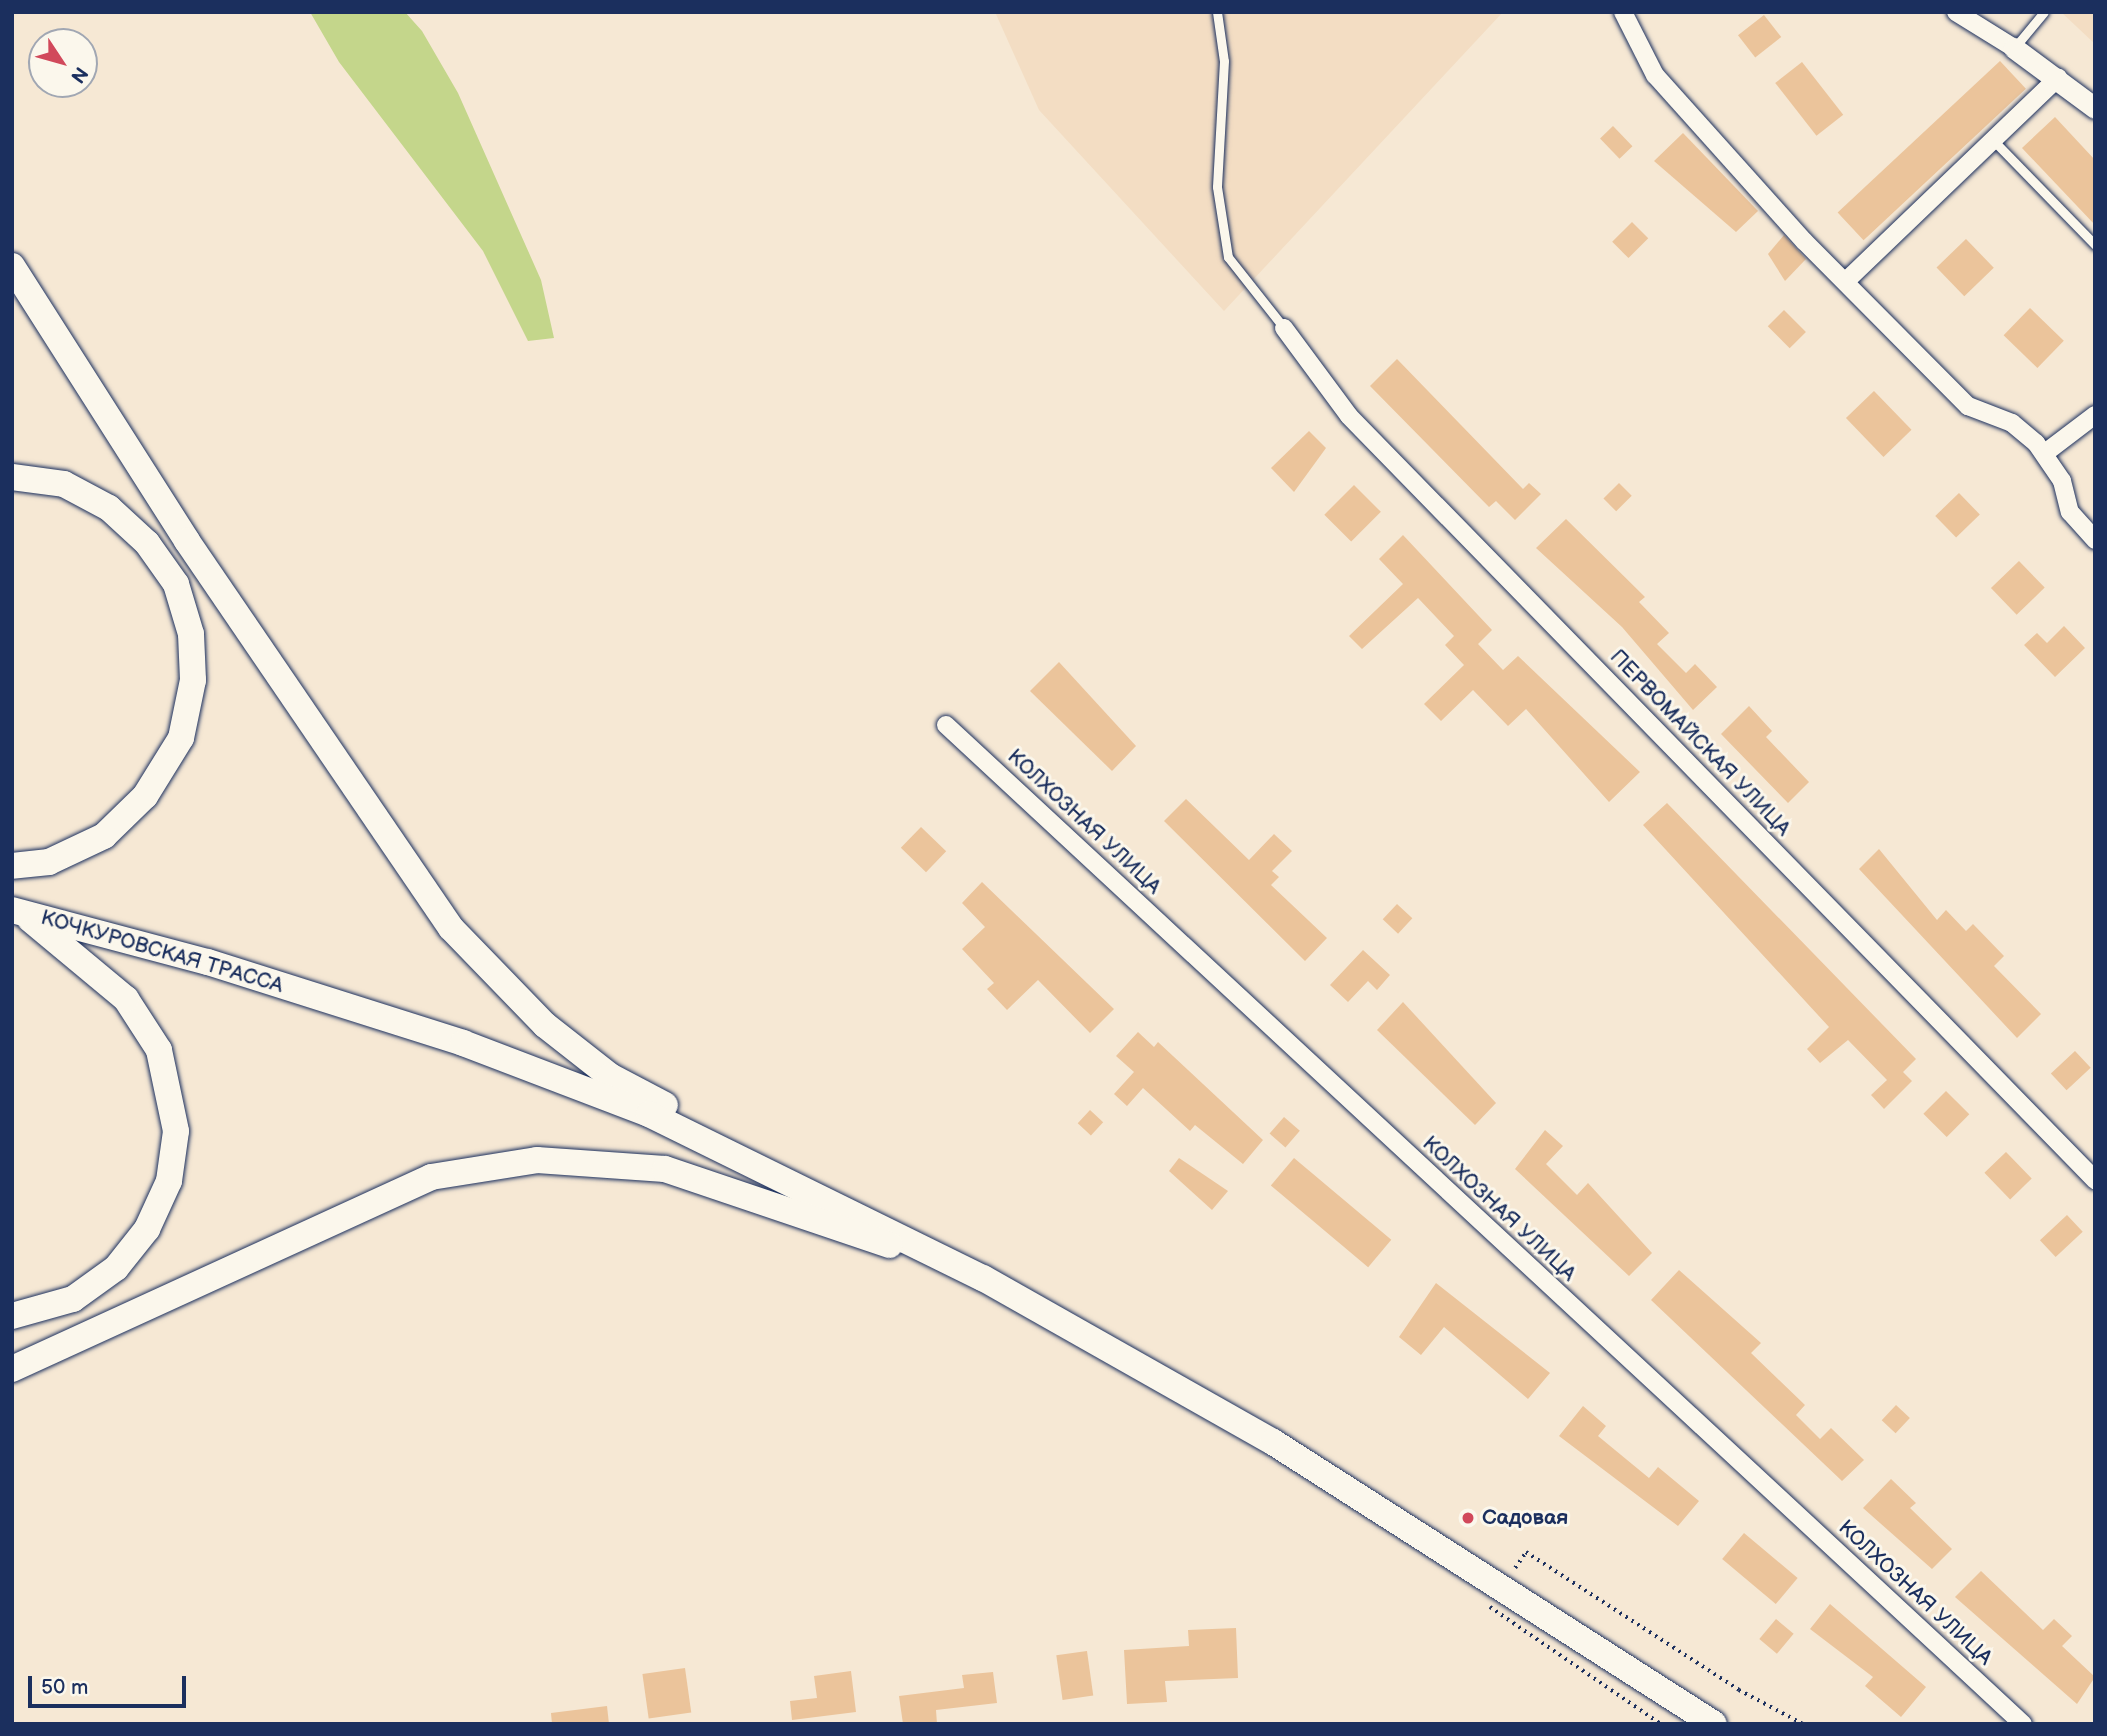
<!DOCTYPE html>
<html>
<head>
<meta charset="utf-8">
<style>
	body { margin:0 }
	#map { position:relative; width:2107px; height:1736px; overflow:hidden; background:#f6e8d4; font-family:"Balsamiq Sans",sans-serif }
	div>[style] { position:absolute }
	.built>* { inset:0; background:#f3ddc3 }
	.green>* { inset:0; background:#c4d68b }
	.building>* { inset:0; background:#ebc49b; transform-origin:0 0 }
	.path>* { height:3.5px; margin-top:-1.75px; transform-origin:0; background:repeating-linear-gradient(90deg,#1b2f5e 0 2px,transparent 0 7px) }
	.roads { filter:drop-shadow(0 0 2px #1b2f5e) drop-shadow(0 0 2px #1b2f5e) }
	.service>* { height:9px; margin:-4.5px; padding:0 4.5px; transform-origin:4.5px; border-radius:4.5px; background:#fbf7ec }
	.minor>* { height:18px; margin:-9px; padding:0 9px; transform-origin:9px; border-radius:9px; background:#fbf7ec }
	.tertiary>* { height:21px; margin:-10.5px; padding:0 10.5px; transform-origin:10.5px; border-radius:10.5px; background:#fbf7ec }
	.primary>* { height:26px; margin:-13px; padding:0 13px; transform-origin:13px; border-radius:13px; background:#fbf7ec }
	.dots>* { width:19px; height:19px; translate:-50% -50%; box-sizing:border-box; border:4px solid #fbf7ec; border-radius:50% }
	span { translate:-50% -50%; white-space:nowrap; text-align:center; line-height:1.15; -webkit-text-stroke:6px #fbf7ec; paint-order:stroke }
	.street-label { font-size:21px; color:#1b2f5e }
	.poi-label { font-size:21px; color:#1b2f5e; font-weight:700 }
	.left { translate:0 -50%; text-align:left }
	.frame { position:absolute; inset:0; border:14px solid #1b2f5e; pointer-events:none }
	.north { position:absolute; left:28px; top:28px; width:70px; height:70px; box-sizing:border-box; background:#fbf7ec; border:2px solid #a1a7b3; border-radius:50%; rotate:126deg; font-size:19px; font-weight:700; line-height:28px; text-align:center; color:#1b2f5e }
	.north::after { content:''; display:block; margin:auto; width:24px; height:32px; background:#d1495b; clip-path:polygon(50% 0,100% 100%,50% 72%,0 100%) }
	.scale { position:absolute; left:28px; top:1676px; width:158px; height:32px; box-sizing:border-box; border:4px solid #1b2f5e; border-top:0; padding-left:9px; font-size:21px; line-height:24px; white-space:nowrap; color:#1b2f5e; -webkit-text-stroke:5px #fbf7ec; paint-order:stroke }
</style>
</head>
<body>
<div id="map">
	<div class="built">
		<div style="clip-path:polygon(995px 12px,1503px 12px,1224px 311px,1039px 110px)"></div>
		<div style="clip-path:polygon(2061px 12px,2095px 12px,2095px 44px)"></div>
	</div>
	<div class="green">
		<div style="clip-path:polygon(310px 12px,405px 12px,422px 31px,458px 93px,541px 280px,554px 338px,528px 341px,483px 251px,339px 62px)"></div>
	</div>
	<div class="building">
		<div style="left:1764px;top:15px;width:28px;height:33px;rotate:52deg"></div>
		<div style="left:2000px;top:61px;width:38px;height:222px;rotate:47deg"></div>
		<div style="left:1802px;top:62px;width:67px;height:34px;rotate:52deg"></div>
		<div style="clip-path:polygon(2055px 117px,2095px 160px,2095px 225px,2022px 148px)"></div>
		<div style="left:1613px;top:126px;width:28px;height:18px;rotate:46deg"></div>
		<div style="clip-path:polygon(1683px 133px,1758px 211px,1736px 232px,1654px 161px)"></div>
		<div style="left:1632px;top:222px;width:23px;height:28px;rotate:45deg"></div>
		<div style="clip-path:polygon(1784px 235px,1806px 259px,1785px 281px,1768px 254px)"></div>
		<div style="left:1966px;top:239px;width:40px;height:41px;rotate:46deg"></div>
		<div style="left:2030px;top:308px;width:47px;height:38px;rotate:44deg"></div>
		<div style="left:1784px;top:310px;width:31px;height:23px;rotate:45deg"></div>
		<div style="clip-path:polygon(1397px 359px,1523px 489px,1529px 483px,1541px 494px,1515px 520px,1496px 501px,1489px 507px,1370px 386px)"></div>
		<div style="left:1874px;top:391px;width:54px;height:39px;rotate:46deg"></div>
		<div style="clip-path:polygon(1309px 431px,1326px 448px,1294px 492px,1271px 468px)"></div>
		<div style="left:1619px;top:483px;width:18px;height:22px;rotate:45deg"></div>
		<div style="left:1354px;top:485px;width:38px;height:42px;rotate:45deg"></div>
		<div style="left:1959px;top:493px;width:30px;height:33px;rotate:46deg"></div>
		<div style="clip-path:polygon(1566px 519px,1645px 597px,1639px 602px,1669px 633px,1657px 644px,1686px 673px,1695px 664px,1717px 687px,1693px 710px,1622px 627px,1536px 548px)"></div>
		<div style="clip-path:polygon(1403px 535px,1492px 630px,1478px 644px,1503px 670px,1518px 656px,1640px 772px,1609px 802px,1526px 709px,1508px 726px,1473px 690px,1441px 721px,1424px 704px,1464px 665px,1445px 645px,1454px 636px,1418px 598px,1362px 649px,1349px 636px,1403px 584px,1379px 559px)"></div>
		<div style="left:2019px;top:561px;width:37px;height:39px;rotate:46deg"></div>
		<div style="clip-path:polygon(2064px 626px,2085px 648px,2055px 677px,2024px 645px,2037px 633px,2047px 643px)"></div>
		<div style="clip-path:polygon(1059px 662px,1136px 746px,1112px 771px,1030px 691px)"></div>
		<div style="clip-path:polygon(1749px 706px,1772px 731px,1766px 737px,1809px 782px,1788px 803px,1721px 734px)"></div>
		<div style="clip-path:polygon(1186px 799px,1249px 860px,1274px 834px,1292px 851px,1272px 871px,1279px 877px,1271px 885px,1327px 938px,1305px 961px,1164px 821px)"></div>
		<div style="clip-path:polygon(1667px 803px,1916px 1059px,1903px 1072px,1912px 1081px,1884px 1109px,1871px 1095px,1887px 1080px,1848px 1040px,1820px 1063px,1807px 1049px,1829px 1027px,1643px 825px)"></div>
		<div style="left:921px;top:827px;width:35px;height:29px;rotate:44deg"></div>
		<div style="clip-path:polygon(1879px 849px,1937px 920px,1946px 910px,1966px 931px,1973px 924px,2004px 956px,1994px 966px,2041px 1014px,2017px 1038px,1859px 869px)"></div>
		<div style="clip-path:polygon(982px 882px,1114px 1009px,1090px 1033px,1038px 980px,1007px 1010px,987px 989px,994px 983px,962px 949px,985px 927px,962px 903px)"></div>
		<div style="left:1397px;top:904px;width:21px;height:21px;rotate:43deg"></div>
		<div style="clip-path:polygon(1363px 950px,1390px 975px,1377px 990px,1368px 981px,1348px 1002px,1330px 985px)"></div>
		<div style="clip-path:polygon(1403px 1002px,1496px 1103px,1475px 1125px,1377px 1030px)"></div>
		<div style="clip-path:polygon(1138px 1032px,1154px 1047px,1158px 1042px,1263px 1140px,1243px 1164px,1195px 1125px,1190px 1131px,1143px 1088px,1127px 1106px,1114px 1094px,1134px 1072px,1116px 1056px)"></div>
		<div style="left:2075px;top:1051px;width:23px;height:33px;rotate:47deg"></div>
		<div style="left:1946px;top:1091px;width:33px;height:32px;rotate:45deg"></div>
		<div style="left:1090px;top:1110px;width:18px;height:18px;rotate:43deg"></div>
		<div style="left:1284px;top:1117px;width:21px;height:22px;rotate:41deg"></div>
		<div style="clip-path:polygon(1545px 1130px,1563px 1146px,1546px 1164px,1577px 1195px,1588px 1183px,1652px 1253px,1629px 1276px,1515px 1169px)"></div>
		<div style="left:2006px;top:1152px;width:37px;height:30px;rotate:46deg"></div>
		<div style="clip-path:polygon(1179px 1158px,1228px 1191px,1212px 1210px,1169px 1171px)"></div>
		<div style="left:1294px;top:1158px;width:127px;height:36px;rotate:40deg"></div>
		<div style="left:2067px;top:1215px;width:23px;height:37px;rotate:47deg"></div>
		<div style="clip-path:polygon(1679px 1270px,1761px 1343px,1751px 1353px,1805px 1405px,1796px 1415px,1820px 1439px,1831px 1428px,1864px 1460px,1842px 1481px,1651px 1300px)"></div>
		<div style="clip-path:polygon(1436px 1283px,1550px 1373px,1528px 1399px,1444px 1327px,1421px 1355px,1399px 1337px)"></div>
		<div style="left:1896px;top:1405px;width:19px;height:21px;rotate:43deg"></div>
		<div style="clip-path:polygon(1583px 1406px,1606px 1426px,1598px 1436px,1649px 1478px,1658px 1467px,1699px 1501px,1678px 1526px,1559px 1436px)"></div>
		<div style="clip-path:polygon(1891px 1479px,1916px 1503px,1910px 1508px,1952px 1549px,1932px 1569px,1863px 1508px)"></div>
		<div style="left:1744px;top:1533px;width:70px;height:34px;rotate:40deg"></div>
		<div style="clip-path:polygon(1981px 1571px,2043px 1630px,2054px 1619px,2072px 1636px,2062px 1646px,2095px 1677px,2077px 1704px,1955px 1597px)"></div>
		<div style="clip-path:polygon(1830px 1604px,1926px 1687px,1901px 1717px,1865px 1686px,1873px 1677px,1810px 1629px)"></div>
		<div style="left:1776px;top:1619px;width:23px;height:26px;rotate:40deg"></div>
		<div style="clip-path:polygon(1236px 1628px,1238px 1678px,1165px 1681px,1167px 1702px,1127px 1704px,1124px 1650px,1189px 1646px,1188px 1630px)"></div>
		<div style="left:1087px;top:1651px;width:45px;height:31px;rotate:82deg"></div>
		<div style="left:685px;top:1668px;width:45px;height:43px;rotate:82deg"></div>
		<div style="clip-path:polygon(851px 1671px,856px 1712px,792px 1720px,790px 1701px,817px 1698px,814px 1676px)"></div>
		<div style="clip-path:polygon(993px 1672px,997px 1703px,936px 1710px,937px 1724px,903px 1724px,899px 1696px,964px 1688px,962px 1675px)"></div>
		<div style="clip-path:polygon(607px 1706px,609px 1724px,552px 1724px,551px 1713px)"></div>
	</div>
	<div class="path">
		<div style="left:1515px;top:1568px;width:19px;rotate:-55deg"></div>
		<div style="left:1526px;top:1552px;width:254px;rotate:32.9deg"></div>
		<div style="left:1739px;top:1690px;width:72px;rotate:28deg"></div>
		<div style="left:1490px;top:1607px;width:207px;rotate:34.4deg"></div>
	</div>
	<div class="roads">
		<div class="service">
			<div style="left:1217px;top:12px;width:49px;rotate:81.9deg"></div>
			<div style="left:1224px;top:61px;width:126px;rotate:93.2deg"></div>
			<div style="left:1217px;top:187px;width:71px;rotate:81.1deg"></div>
			<div style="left:1228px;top:257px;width:90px;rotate:51.7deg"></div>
			<div style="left:2015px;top:47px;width:45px;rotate:-50.4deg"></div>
			<div style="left:1995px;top:142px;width:144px;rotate:45.8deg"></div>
		</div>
		<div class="minor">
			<div style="left:1623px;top:12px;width:71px;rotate:63.1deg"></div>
			<div style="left:1655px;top:75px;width:223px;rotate:48.1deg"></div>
			<div style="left:1804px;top:241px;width:233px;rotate:45.2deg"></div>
			<div style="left:1968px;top:406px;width:47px;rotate:21.1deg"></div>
			<div style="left:2012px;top:423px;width:31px;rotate:40deg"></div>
			<div style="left:2036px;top:443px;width:46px;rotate:55.6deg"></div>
			<div style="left:2062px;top:481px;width:32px;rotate:76deg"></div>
			<div style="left:2070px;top:512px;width:38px;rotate:48deg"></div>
			<div style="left:1956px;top:12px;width:68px;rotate:31.8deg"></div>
			<div style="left:1846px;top:281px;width:294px;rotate:-43.8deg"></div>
			<div style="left:1284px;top:328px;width:109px;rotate:53.5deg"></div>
			<div style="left:1349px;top:416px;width:1068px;rotate:45.68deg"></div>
			<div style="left:2045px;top:453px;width:63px;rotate:-37.2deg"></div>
			<div style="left:946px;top:725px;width:1469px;rotate:42.85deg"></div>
		</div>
		<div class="tertiary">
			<div style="left:2014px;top:48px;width:101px;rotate:36.5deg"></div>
		</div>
		<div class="primary">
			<div style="left:12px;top:266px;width:326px;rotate:57.5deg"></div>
			<div style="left:187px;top:541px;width:468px;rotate:55.7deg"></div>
			<div style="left:451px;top:928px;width:135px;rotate:45.9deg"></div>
			<div style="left:545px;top:1025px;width:83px;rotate:38.1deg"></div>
			<div style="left:610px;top:1076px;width:62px;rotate:27.8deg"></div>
			<div style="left:12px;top:477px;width:52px;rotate:7.7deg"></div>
			<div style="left:64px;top:484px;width:51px;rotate:28.1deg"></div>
			<div style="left:109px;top:508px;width:52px;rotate:42.6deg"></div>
			<div style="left:147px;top:543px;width:50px;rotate:54.7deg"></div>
			<div style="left:176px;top:584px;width:52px;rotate:73.3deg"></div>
			<div style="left:191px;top:634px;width:46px;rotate:87.5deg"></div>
			<div style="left:193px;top:680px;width:59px;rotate:101.7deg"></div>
			<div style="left:181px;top:738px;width:68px;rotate:121.8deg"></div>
			<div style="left:145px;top:796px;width:57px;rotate:135.7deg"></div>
			<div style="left:104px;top:836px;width:61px;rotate:154.7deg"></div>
			<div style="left:49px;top:862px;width:37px;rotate:174deg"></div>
			<div style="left:12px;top:910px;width:203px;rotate:14.9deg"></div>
			<div style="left:208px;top:962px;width:268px;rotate:17.6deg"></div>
			<div style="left:463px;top:1043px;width:199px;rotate:20.9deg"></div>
			<div style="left:649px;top:1114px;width:372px;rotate:26.2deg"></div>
			<div style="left:983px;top:1278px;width:333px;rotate:29.5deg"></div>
			<div style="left:1273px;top:1442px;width:523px;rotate:32.6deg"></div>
			<div style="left:12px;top:1316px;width:63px;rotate:-15.6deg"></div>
			<div style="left:73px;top:1299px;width:53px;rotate:-35.8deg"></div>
			<div style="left:116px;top:1268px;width:50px;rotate:-51.5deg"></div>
			<div style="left:147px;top:1229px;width:53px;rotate:-65.4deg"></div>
			<div style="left:169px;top:1181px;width:50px;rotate:-82deg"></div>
			<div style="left:176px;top:1131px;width:83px;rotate:-101.9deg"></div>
			<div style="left:159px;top:1050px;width:61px;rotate:-122.9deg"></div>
			<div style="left:126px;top:999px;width:125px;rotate:-140.2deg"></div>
			<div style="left:12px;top:1369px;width:461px;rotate:-24.6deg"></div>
			<div style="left:431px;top:1177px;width:107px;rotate:-9.1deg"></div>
			<div style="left:537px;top:1160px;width:128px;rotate:4deg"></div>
			<div style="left:665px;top:1169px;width:237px;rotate:18.7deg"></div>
		</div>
	</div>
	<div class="dots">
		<div style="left:1468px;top:1518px;background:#d1495b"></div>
	</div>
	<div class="street-label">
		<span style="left:1700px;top:743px;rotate:46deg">ПЕРВОМАЙСКАЯ УЛИЦА</span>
		<span style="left:1084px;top:822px;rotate:43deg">КОЛХОЗНАЯ УЛИЦА</span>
		<span style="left:162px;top:952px;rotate:16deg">КОЧКУРОВСКАЯ ТРАССА</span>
		<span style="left:1499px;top:1209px;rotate:43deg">КОЛХОЗНАЯ УЛИЦА</span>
		<span style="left:1915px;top:1593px;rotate:43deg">КОЛХОЗНАЯ УЛИЦА</span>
	</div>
	<div class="poi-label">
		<span class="left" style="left:1482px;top:1518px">Садовая</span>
	</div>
	<div class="frame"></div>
	<div class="north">N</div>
	<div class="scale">50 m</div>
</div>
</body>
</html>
